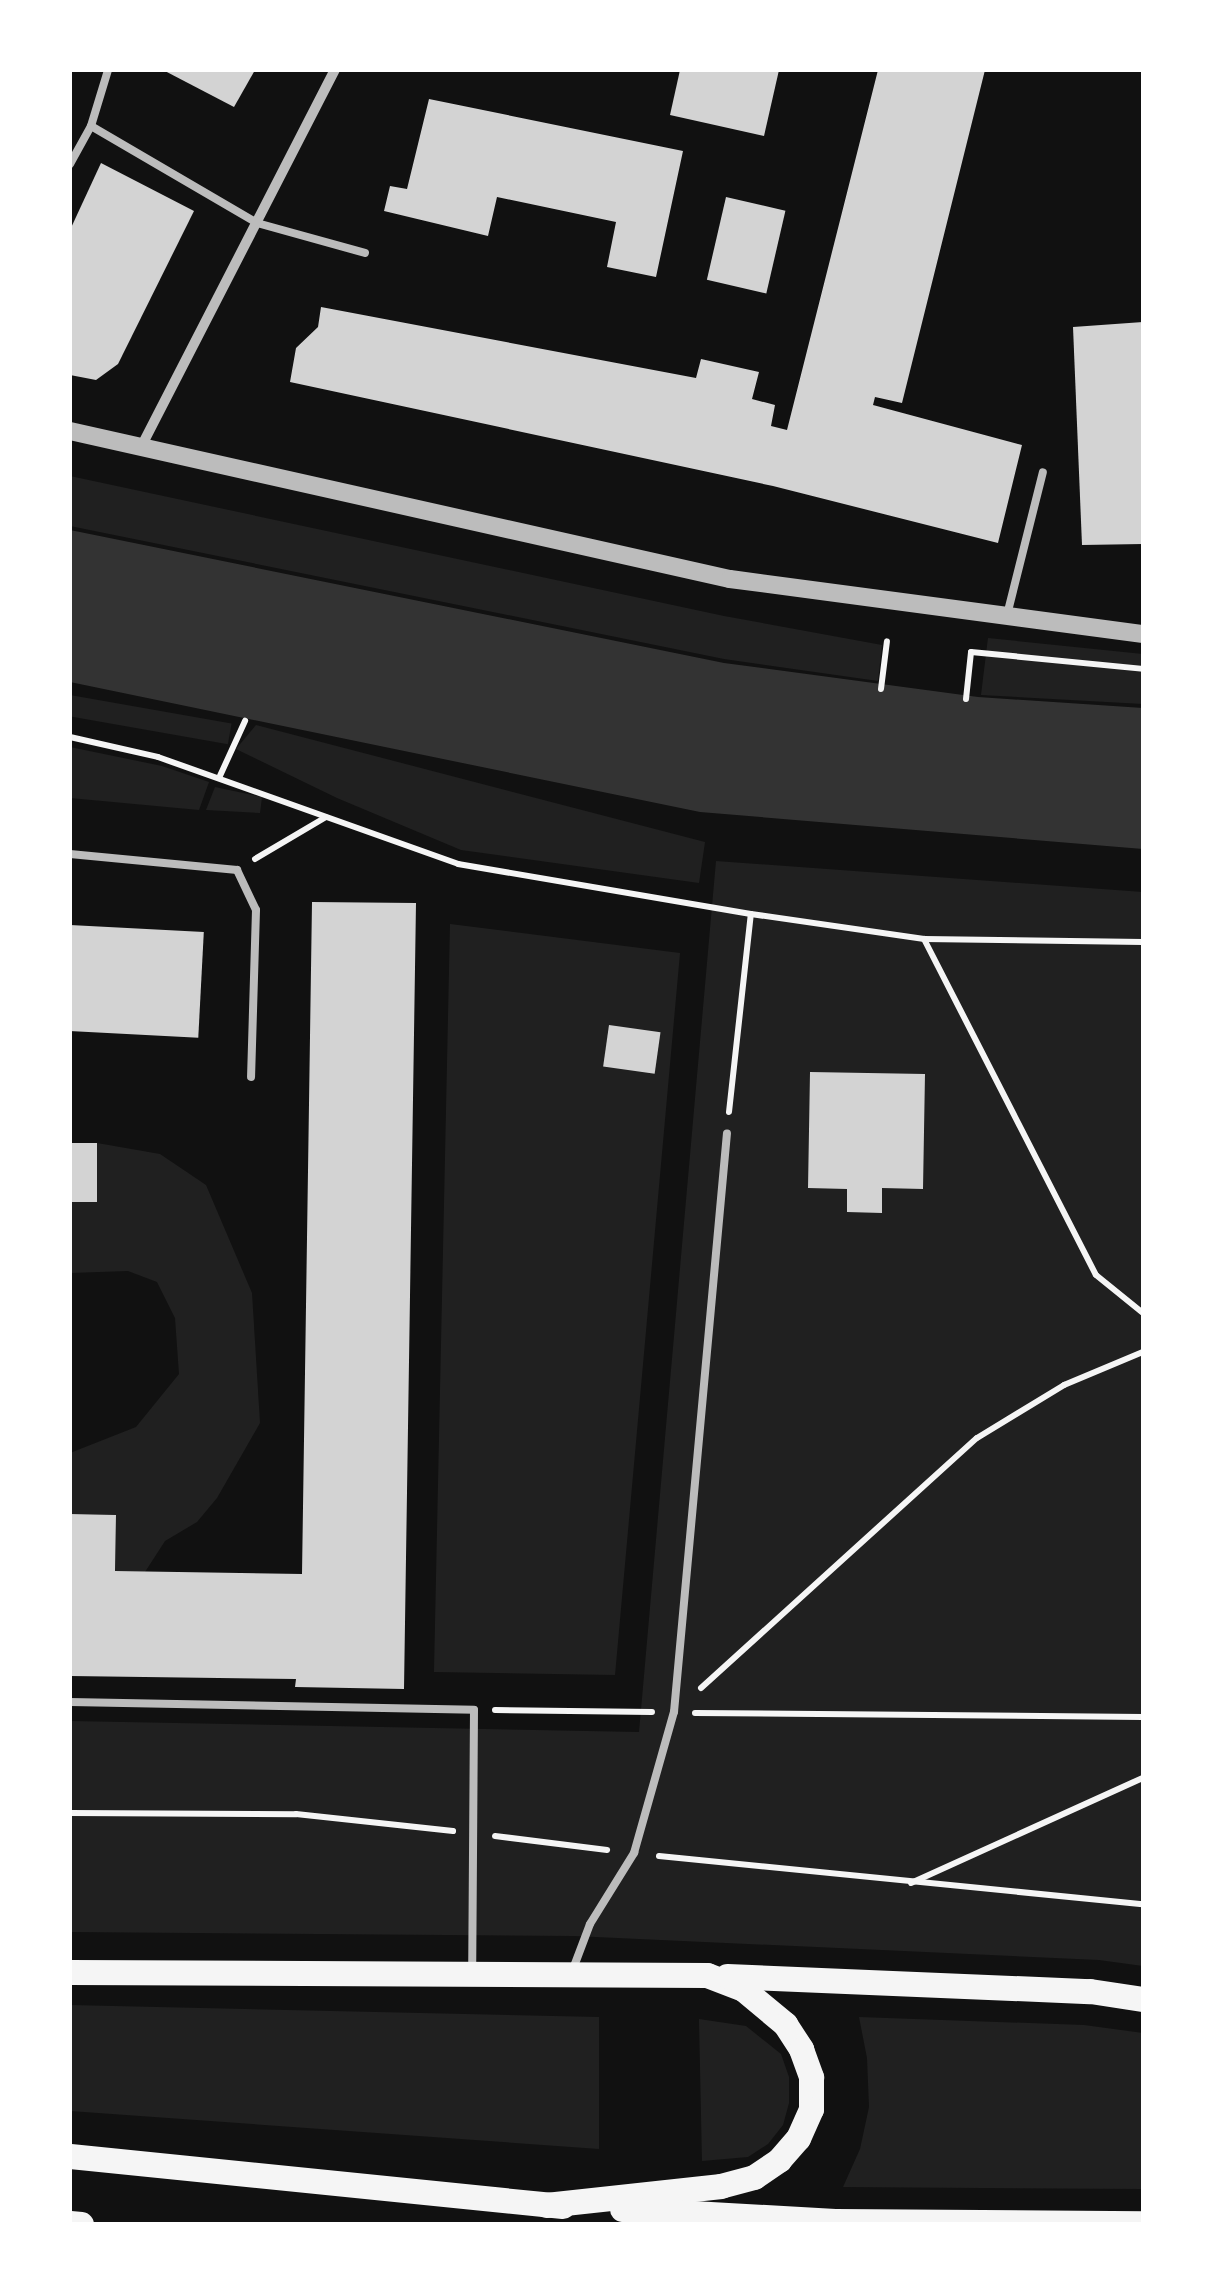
<!DOCTYPE html>
<html>
<head>
<meta charset="utf-8">
<style>
	body { margin:0 }
	#map { position:relative; width:1213px; height:2294px; overflow:hidden; background:#111; font-family:"Work Sans",sans-serif }
	div>[style] { position:absolute }
	.green>* { inset:0; background:#202020; transform-origin:0 0 }
	.water>* { inset:0; background:#333 }
	.building>* { inset:0; background:#d3d3d3; transform-origin:0 0 }
	.path>* { height:6px; margin:-3px; padding:0 3px; transform-origin:3px; border-radius:3px; background:#f5f5f5 }
	.service>* { height:8px; margin:-4px; padding:0 4px; transform-origin:4px; border-radius:4px; background:#bcbcbc }
	.minor>* { height:10px; margin:-5px; padding:0 5px; transform-origin:5px; border-radius:5px; background:#bcbcbc }
	.tertiary>* { height:18px; margin:-9px; padding:0 9px; transform-origin:9px; border-radius:9px; background:#bcbcbc }
	.primary>* { height:25px; margin:-12.5px; padding:0 12.5px; transform-origin:12.5px; border-radius:12.5px; background:#f5f5f5 }
	span { translate:-50% -50%; white-space:nowrap; text-align:center; line-height:1.15; -webkit-text-stroke:10px #fff; paint-order:stroke }
	.frame { position:absolute; inset:0; border:72px solid #fff; pointer-events:none }
</style>
</head>
<body>
<div id="map">
	<div class="green">
		<div style="clip-path:polygon(70px 476px,724px 616px,882px 645px,878px 681px,724px 659px,70px 526px)"></div>
		<div style="clip-path:polygon(988px 638px,1143px 654px,1143px 704px,981px 695px)"></div>
		<div style="left:70px;top:695px;width:164px;height:21px;rotate:10deg"></div>
		<div style="clip-path:polygon(256px 725px,705px 842px,699px 883px,461px 850px,337px 798px,236px 749px)"></div>
		<div style="clip-path:polygon(70px 747px,162px 766px,209px 782px,199px 810px,70px 798px)"></div>
		<div style="clip-path:polygon(215px 787px,262px 797px,260px 813px,206px 810px)"></div>
		<div style="clip-path:polygon(716px 861px,1143px 892px,1143px 1966px,1099px 1960px,574px 1936px,70px 1932px,70px 1721px,639px 1732px)"></div>
		<div style="clip-path:polygon(450px 924px,680px 953px,615px 1675px,434px 1672px)"></div>
		<div style="clip-path:polygon(97px 1143px,160px 1154px,206px 1185px,252px 1293px,260px 1423px,217px 1498px,197px 1522px,165px 1541px,145px 1572px,115px 1571px,116px 1515px,70px 1514px,70px 1453px,136px 1427px,179px 1374px,175px 1318px,157px 1282px,128px 1271px,70px 1273px,70px 1202px,95px 1202px)"></div>
		<div style="clip-path:polygon(70px 2005px,599px 2017px,599px 2149px,70px 2111px)"></div>
		<div style="clip-path:polygon(859px 2017px,1084px 2025px,1143px 2033px,1143px 2189px,843px 2187px,860px 2149px,869px 2107px,867px 2058px)"></div>
		<div style="clip-path:polygon(699px 2019px,746px 2026px,781px 2054px,789px 2077px,789px 2103px,783px 2125px,768px 2144px,748px 2157px,702px 2161px)"></div>
	</div>
	<div class="water">
		<div style="clip-path:polygon(70px 530px,724px 663px,978px 697px,1143px 708px,1143px 849px,700px 812px,70px 682px)"></div>
	</div>
	<div class="building">
		<div style="clip-path:polygon(163px 70px,255px 70px,234px 107px)"></div>
		<div style="clip-path:polygon(680px 70px,779px 70px,764px 136px,670px 115px)"></div>
		<div style="clip-path:polygon(878px 70px,985px 70px,902px 403px,875px 397px,873px 405px,1022px 445px,998px 543px,773px 486px,290px 382px,296px 348px,318px 327px,321px 307px,696px 378px,701px 359px,759px 372px,752px 399px,775px 405px,771px 426px,787px 430px)"></div>
		<div style="clip-path:polygon(429px 99px,683px 151px,656px 277px,607px 267px,616px 222px,497px 197px,488px 236px,384px 211px,390px 186px,407px 189px)"></div>
		<div style="clip-path:polygon(101px 163px,194px 211px,118px 364px,96px 380px,70px 375px,70px 230px)"></div>
		<div style="left:726px;top:197px;width:61px;height:85px;rotate:13deg"></div>
		<div style="clip-path:polygon(1143px 322px,1143px 544px,1082px 545px,1073px 327px)"></div>
		<div style="clip-path:polygon(312px 902px,416px 903px,404px 1689px,295px 1687px,296px 1679px,70px 1676px,70px 1514px,116px 1515px,115px 1571px,302px 1574px)"></div>
		<div style="left:70px;top:925px;width:134px;height:106px;rotate:3deg"></div>
		<div style="left:609px;top:1025px;width:52px;height:42px;rotate:8deg"></div>
		<div style="clip-path:polygon(810px 1072px,925px 1074px,923px 1189px,882px 1188px,882px 1213px,847px 1212px,847px 1189px,808px 1188px)"></div>
		<div style="left:70px;top:1143px;width:27px;height:59px"></div>
	</div>
	<div class="path">
		<div style="left:881px;top:689px;width:48px;rotate:-82.9deg"></div>
		<div style="left:966px;top:699px;width:47px;rotate:-83.9deg"></div>
		<div style="left:971px;top:652px;width:173px;rotate:5.6deg"></div>
		<div style="left:70px;top:737px;width:90px;rotate:12.8deg"></div>
		<div style="left:158px;top:757px;width:319px;rotate:19.6deg"></div>
		<div style="left:458px;top:864px;width:297px;rotate:9.7deg"></div>
		<div style="left:751px;top:914px;width:175px;rotate:8.2deg"></div>
		<div style="left:924px;top:939px;width:219px;rotate:0.8deg"></div>
		<div style="left:219px;top:778px;width:63px;rotate:-65.5deg"></div>
		<div style="left:255px;top:859px;width:82px;rotate:-30.6deg"></div>
		<div style="left:924px;top:939px;width:377px;rotate:62.9deg"></div>
		<div style="left:1096px;top:1275px;width:60px;rotate:39deg"></div>
		<div style="left:729px;top:1112px;width:199px;rotate:-83.7deg"></div>
		<div style="left:701px;top:1688px;width:372px;rotate:-42.2deg"></div>
		<div style="left:977px;top:1438px;width:102px;rotate:-31.3deg"></div>
		<div style="left:1064px;top:1385px;width:86px;rotate:-22.7deg"></div>
		<div style="left:495px;top:1710px;width:157px;rotate:0.7deg"></div>
		<div style="left:695px;top:1713px;width:448px;rotate:0.5deg"></div>
		<div style="left:70px;top:1813px;width:226px;rotate:0.3deg"></div>
		<div style="left:296px;top:1814px;width:158px;rotate:6.2deg"></div>
		<div style="left:495px;top:1836px;width:113px;rotate:7.1deg"></div>
		<div style="left:659px;top:1856px;width:486px;rotate:5.7deg"></div>
		<div style="left:911px;top:1883px;width:255px;rotate:-24.4deg"></div>
	</div>
	<div class="service">
		<div style="left:91px;top:126px;width:59px;rotate:-73.1deg"></div>
		<div style="left:70px;top:164px;width:43px;rotate:-61.1deg"></div>
		<div style="left:91px;top:126px;width:192px;rotate:30.3deg"></div>
		<div style="left:257px;top:223px;width:112px;rotate:15.5deg"></div>
		<div style="left:1007px;top:615px;width:147px;rotate:-75.9deg"></div>
		<div style="left:70px;top:854px;width:168px;rotate:5.5deg"></div>
		<div style="left:237px;top:870px;width:44px;rotate:64.6deg"></div>
		<div style="left:256px;top:910px;width:167px;rotate:91.7deg"></div>
		<div style="left:70px;top:1702px;width:404px;rotate:1.1deg"></div>
		<div style="left:474px;top:1710px;width:262px;rotate:90.4deg"></div>
		<div style="left:573px;top:1969px;width:48px;rotate:-69.3deg"></div>
		<div style="left:590px;top:1924px;width:84px;rotate:-58.2deg"></div>
		<div style="left:634px;top:1853px;width:147px;rotate:-74.2deg"></div>
		<div style="left:674px;top:1712px;width:581px;rotate:-84.77deg"></div>
	</div>
	<div class="minor">
		<div style="left:141px;top:447px;width:424px;rotate:-62.8deg"></div>
	</div>
	<div class="tertiary">
		<div style="left:70px;top:431px;width:676px;rotate:12.64deg"></div>
		<div style="left:730px;top:579px;width:417px;rotate:7.6deg"></div>
	</div>
	<div class="primary">
		<div style="left:70px;top:1972px;width:637px;rotate:0.27deg"></div>
		<div style="left:707px;top:1975px;width:39px;rotate:21deg"></div>
		<div style="left:743px;top:1989px;width:55px;rotate:39.8deg"></div>
		<div style="left:785px;top:2024px;width:30px;rotate:57deg"></div>
		<div style="left:801px;top:2049px;width:30px;rotate:70deg"></div>
		<div style="left:811px;top:2077px;width:32px;rotate:90deg"></div>
		<div style="left:811px;top:2109px;width:32px;rotate:114deg"></div>
		<div style="left:798px;top:2138px;width:29px;rotate:131deg"></div>
		<div style="left:779px;top:2160px;width:30px;rotate:146deg"></div>
		<div style="left:754px;top:2177px;width:34px;rotate:165deg"></div>
		<div style="left:721px;top:2186px;width:176px;rotate:173.8deg"></div>
		<div style="left:727px;top:1976px;width:363px;rotate:2.4deg"></div>
		<div style="left:1090px;top:1991px;width:54px;rotate:8.6deg"></div>
		<div style="left:70px;top:2156px;width:495px;rotate:5.8deg"></div>
		<div style="left:622px;top:2209px;width:213px;rotate:3.2deg"></div>
		<div style="left:835px;top:2221px;width:308px;rotate:0.4deg"></div>
		<div style="left:70px;top:2223px;width:11px;rotate:5deg"></div>
	</div>
	<div class="frame"></div>
</div>
</body>
</html>
